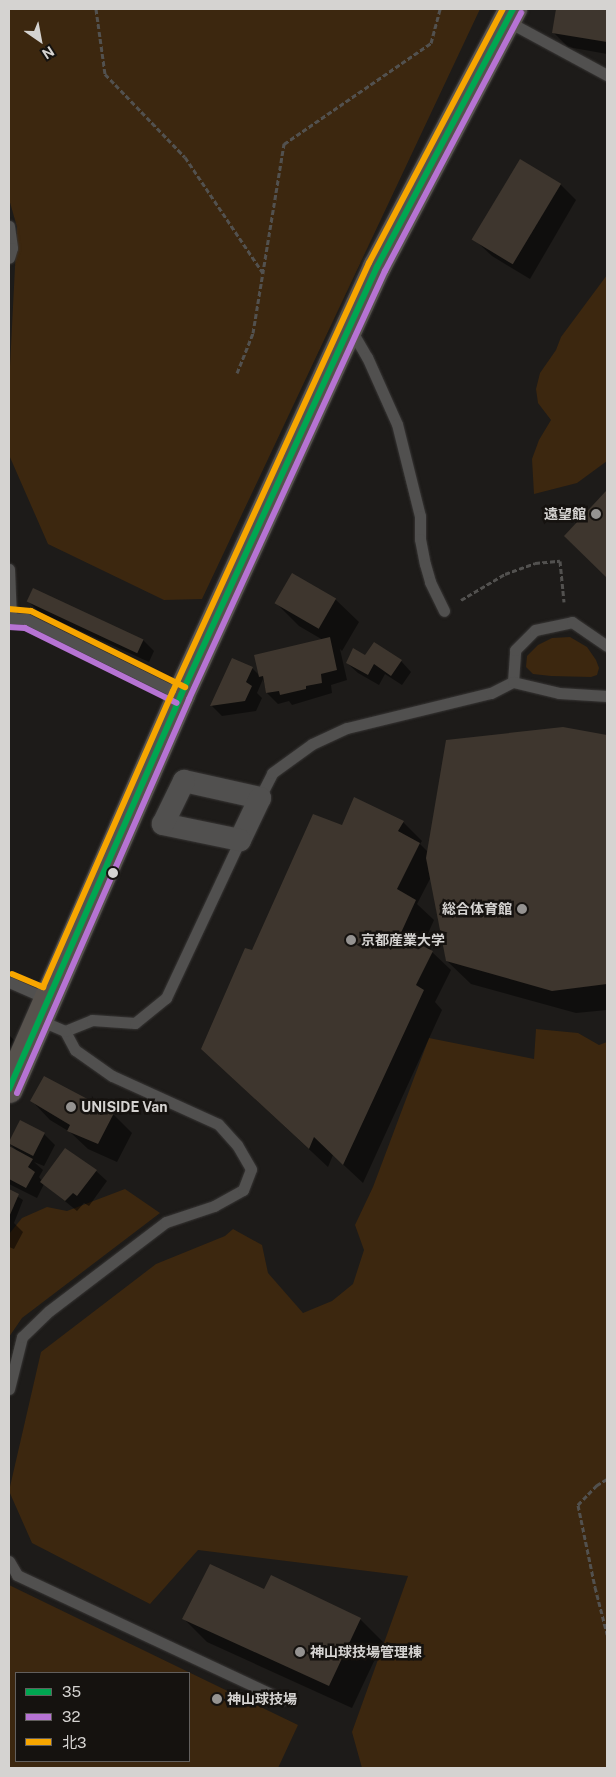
<!DOCTYPE html>
<html>
<head>
<meta charset="utf-8">
<style>
	body { margin:0 }
	#map { position:relative; width:616px; height:1777px; overflow:hidden; background:#1d1b19; font-family:"Public Sans","Noto Sans JP",sans-serif }
	div>[style] { position:absolute }
	.green>* { inset:0; background:#3c270f }
	.shadow>* { inset:0; background:#0007 }
	.building>* { inset:0; background:#3e362e; transform-origin:0 0 }
	.path>* { height:3px; margin-top:-1.5px; transform-origin:0; background:repeating-linear-gradient(90deg,#52514f 0 5px,transparent 0 7.5px) }
	.roads { filter:drop-shadow(0 0 1px #383635) drop-shadow(0 0 1px #383635) }
	.lane>* { height:11px; margin:-5.5px; padding:0 5.5px; transform-origin:5.5px; border-radius:5.5px; background:#51504f }
	.street>* { height:22px; margin:-11px; padding:0 11px; transform-origin:11px; border-radius:11px; background:#51504f }
	.secondary>* { height:28px; margin:-14px; padding:0 14px; transform-origin:14px; border-radius:14px; background:#57524d }
	.bus-1>* { height:6px; margin:-3px; padding:0 3px; transform-origin:3px; border-radius:3px; background:#00a651 }
	.bus-2>* { height:6px; margin:-3px; padding:0 3px; transform-origin:3px; border-radius:3px; background:#b673d3 }
	.bus-3>* { height:6px; margin:-3px; padding:0 3px; transform-origin:3px; border-radius:3px; background:#f7a600 }
	.dots>* { width:14px; height:14px; translate:-50% -50%; box-sizing:border-box; border:2px solid #15120f; border-radius:50% }
	span { translate:-50% -50%; white-space:nowrap; text-align:center; line-height:1.15; -webkit-text-stroke:5px #15120f; paint-order:stroke }
	.poi-label { font-size:14px; color:#d5d3d1; font-weight:700 }
	.right { translate:-100% -50%; text-align:right }
	.left { translate:0 -50%; text-align:left }
	.frame { position:absolute; inset:0; border:10px solid #d5d3d1; pointer-events:none }
	.legend { position:absolute; left:15px; top:1672px; width:175px; height:90px; box-sizing:border-box; background:#15120f; border:1px solid #625f5d; margin:0; padding:6px 9px; list-style:none; font-size:15px; color:#d5d3d1 }
	.legend li { display:flex; align-items:center; gap:10px; height:25px }
	.legend b { width:25px; border:1px solid #625f5d }
	.north { position:absolute; left:15px; top:15px; width:50px; height:50px; -webkit-text-stroke:4px #15120f; paint-order:stroke; rotate:147deg; font-size:14px; font-weight:700; line-height:20px; text-align:center; color:#d5d3d1 }
	.north::after { content:''; display:block; margin:auto; width:18px; height:22px; background:#d5d3d1; clip-path:polygon(50% 0,100% 100%,50% 72%,0 100%) }
</style>
</head>
<body>
<div id="map">
	<div class="green">
		<div style="clip-path:polygon(9px 9px,480px 9px,202px 599px,164px 600px,48px 544px,9px 455px,9px 386px,17px 227px,9px 199px)"></div>
		<div style="clip-path:polygon(607px 275px,607px 461px,577px 483px,534px 494px,532px 459px,539px 440px,551px 420px,538px 403px,536px 389px,540px 373px,556px 350px,561px 337px)"></div>
		<div style="clip-path:polygon(570px 637px,587px 647px,596px 660px,599px 668px,597px 675px,591px 677px,551px 676px,533px 674px,526px 667px,527px 656px,538px 645px,552px 638px)"></div>
		<div style="clip-path:polygon(536px 1029px,578px 1033px,599px 1045px,607px 1042px,607px 1768px,362px 1768px,352px 1732px,408px 1576px,198px 1550px,150px 1604px,32px 1543px,9px 1491px,41px 1352px,156px 1264px,225px 1236px,233px 1229px,262px 1245px,268px 1273px,303px 1313px,332px 1301px,353px 1284px,364px 1250px,355px 1225px,373px 1187px,429px 1038px,534px 1059px)"></div>
		<div style="clip-path:polygon(125px 1189px,160px 1213px,22px 1318px,9px 1337px,9px 1234px,22px 1218px,47px 1207px,67px 1211px)"></div>
		<div style="clip-path:polygon(evenodd,9px 1585px,298px 1725px,278px 1768px,9px 1768px,9px 1585px,189px 1673px,189px 1761px,16px 1761px,16px 1673px,189px 1673px)"></div>
	</div>
	<div class="shadow">
		<div style="clip-path:polygon(557px 9px,607px 9px,607px 54px,568px 47px,553px 32px)"></div>
		<div style="clip-path:polygon(520px 161px,561px 185px,576px 200px,530px 279px,492px 256px,476px 241px)"></div>
		<div style="clip-path:polygon(606px 492px,607px 494px,607px 577px,581px 551px)"></div>
		<div style="clip-path:polygon(335px 599px,359px 622px,342px 651px,340px 649px,347px 680px,331px 685px,332px 693px,292px 705px,289px 701px,278px 704px,267px 693px,263px 679px,257px 693px,262px 698px,256px 711px,222px 716px,212px 706px,252px 668px,260px 676px,323px 640px,299px 626px,276px 603px)"></div>
		<div style="clip-path:polygon(28px 601px,143px 640px,154px 651px,149px 662px,39px 612px)"></div>
		<div style="clip-path:polygon(401px 661px,411px 672px,402px 685px,385px 674px,379px 685px,358px 673px,347px 663px)"></div>
		<div style="clip-path:polygon(563px 729px,607px 736px,607px 1010px,576px 1013px,471px 984px,447px 961px,431px 877px,417px 904px,434px 920px,422px 947px,432px 952px,451px 970px,435px 1002px,442px 1010px,363px 1183px,333px 1155px,328px 1167px,221px 1067px,252px 952px,343px 827px,403px 822px,422px 841px,420px 844px,428px 852px)"></div>
		<div style="clip-path:polygon(9px 1035px,17px 1043px,9px 1061px)"></div>
		<div style="clip-path:polygon(32px 1101px,113px 1114px,132px 1133px,117px 1162px,88px 1149px,70px 1132px,50px 1120px)"></div>
		<div style="clip-path:polygon(20px 1122px,44px 1134px,55px 1145px,44px 1166px,34px 1162px,43px 1170px,39px 1177px,42px 1181px,96px 1171px,107px 1181px,89px 1206px,84px 1203px,77px 1211px,44px 1184px,37px 1198px,9px 1184px,9px 1147px,17px 1151px,9px 1143px)"></div>
		<div style="clip-path:polygon(9px 1191px,23px 1200px,14px 1223px,23px 1232px,14px 1249px,9px 1247px)"></div>
		<div style="clip-path:polygon(265px 1591px,360px 1619px,383px 1642px,352px 1708px,207px 1642px,184px 1619px)"></div>
	</div>
	<div class="building">
		<div style="clip-path:polygon(556px 9px,607px 9px,607px 42px,552px 33px)"></div>
		<div style="left:520px;top:159px;width:48px;height:94px;rotate:31deg"></div>
		<div style="clip-path:polygon(606px 491px,607px 492px,607px 578px,564px 536px)"></div>
		<div style="left:292px;top:573px;width:51px;height:35px;rotate:30deg"></div>
		<div style="left:33px;top:588px;width:122px;height:15px;rotate:25deg"></div>
		<div style="clip-path:polygon(330px 637px,337px 670px,321px 674px,322px 683px,306px 686px,306px 689px,280px 695px,279px 691px,266px 693px,263px 676px,259px 677px,254px 655px)"></div>
		<div style="clip-path:polygon(374px 642px,402px 660px,391px 676px,374px 664px,368px 675px,346px 663px,353px 648px,365px 655px)"></div>
		<div style="clip-path:polygon(232px 658px,253px 667px,246px 682px,252px 686px,245px 701px,210px 706px)"></div>
		<div style="clip-path:polygon(563px 727px,607px 735px,607px 984px,552px 991px,446px 961px,426px 858px,446px 740px)"></div>
		<div style="clip-path:polygon(354px 797px,404px 821px,398px 831px,420px 843px,397px 889px,416px 900px,400px 935px,433px 951px,416px 985px,424px 990px,343px 1165px,314px 1137px,309px 1149px,201px 1049px,245px 948px,252px 950px,313px 814px,342px 825px)"></div>
		<div style="clip-path:polygon(44px 1076px,114px 1113px,98px 1144px,67px 1131px,70px 1125px,30px 1101px)"></div>
		<div style="left:20px;top:1120px;width:28px;height:26px;rotate:27deg"></div>
		<div style="clip-path:polygon(9px 1146px,33px 1159px,28px 1167px,35px 1172px,26px 1188px,9px 1179px)"></div>
		<div style="clip-path:polygon(65px 1148px,97px 1170px,77px 1196px,73px 1193px,65px 1201px,40px 1182px)"></div>
		<div style="clip-path:polygon(9px 1189px,19px 1194px,9px 1217px)"></div>
		<div style="clip-path:polygon(210px 1564px,264px 1589px,271px 1575px,361px 1618px,329px 1686px,182px 1619px)"></div>
	</div>
	<div class="path">
		<div style="left:96px;top:9px;width:66px;rotate:82.1deg"></div>
		<div style="left:105px;top:74px;width:115px;rotate:46.1deg"></div>
		<div style="left:185px;top:157px;width:140px;rotate:56.1deg"></div>
		<div style="left:237px;top:373px;width:43px;rotate:-68.2deg"></div>
		<div style="left:253px;top:333px;width:192px;rotate:-80.7deg"></div>
		<div style="left:284px;top:144px;width:178px;rotate:-34.5deg"></div>
		<div style="left:431px;top:43px;width:35px;rotate:-75deg"></div>
		<div style="left:461px;top:600px;width:51px;rotate:-30.6deg"></div>
		<div style="left:505px;top:574px;width:32px;rotate:-20deg"></div>
		<div style="left:535px;top:563px;width:25px;rotate:-5deg"></div>
		<div style="left:560px;top:561px;width:41px;rotate:84.4deg"></div>
		<div style="left:607px;top:1479px;width:12px;rotate:149deg"></div>
		<div style="left:597px;top:1485px;width:28px;rotate:134deg"></div>
		<div style="left:578px;top:1505px;width:84px;rotate:78.3deg"></div>
		<div style="left:595px;top:1587px;width:49px;rotate:75.7deg"></div>
	</div>
	<div class="roads">
		<div class="lane">
			<div style="left:507px;top:21px;width:114px;rotate:28.4deg"></div>
			<div style="left:9px;top:226px;width:22px;rotate:82deg"></div>
			<div style="left:12px;top:248px;width:10px;rotate:107deg"></div>
			<div style="left:350px;top:328px;width:34px;rotate:60deg"></div>
			<div style="left:367px;top:357px;width:73px;rotate:65.9deg"></div>
			<div style="left:397px;top:424px;width:95px;rotate:76deg"></div>
			<div style="left:420px;top:516px;width:23px;rotate:90deg"></div>
			<div style="left:420px;top:539px;width:25px;rotate:79deg"></div>
			<div style="left:425px;top:564px;width:19px;rotate:74deg"></div>
			<div style="left:430px;top:582px;width:32px;rotate:64deg"></div>
			<div style="left:9px;top:569px;width:49px;rotate:87.7deg"></div>
			<div style="left:9px;top:618px;width:18px;rotate:3deg"></div>
			<div style="left:27px;top:619px;width:172px;rotate:26.3deg"></div>
			<div style="left:513px;top:682px;width:32px;rotate:-86deg"></div>
			<div style="left:515px;top:650px;width:28px;rotate:-45deg"></div>
			<div style="left:535px;top:630px;width:38px;rotate:-12deg"></div>
			<div style="left:572px;top:622px;width:42px;rotate:34.4deg"></div>
			<div style="left:258px;top:801px;width:31px;rotate:-63deg"></div>
			<div style="left:272px;top:773px;width:49px;rotate:-35.9deg"></div>
			<div style="left:312px;top:744px;width:38px;rotate:-25deg"></div>
			<div style="left:347px;top:728px;width:148px;rotate:-13.7deg"></div>
			<div style="left:491px;top:693px;width:25px;rotate:-27deg"></div>
			<div style="left:513px;top:682px;width:47px;rotate:13.4deg"></div>
			<div style="left:559px;top:693px;width:48px;rotate:3.6deg"></div>
			<div style="left:9px;top:982px;width:43px;rotate:23.6deg"></div>
			<div style="left:65px;top:1031px;width:29px;rotate:-22deg"></div>
			<div style="left:92px;top:1020px;width:43px;rotate:4deg"></div>
			<div style="left:135px;top:1023px;width:40px;rotate:-39deg"></div>
			<div style="left:166px;top:998px;width:177px;rotate:-64.9deg"></div>
			<div style="left:9px;top:1389px;width:54px;rotate:-76deg"></div>
			<div style="left:22px;top:1337px;width:37px;rotate:-44deg"></div>
			<div style="left:49px;top:1311px;width:147px;rotate:-37.3deg"></div>
			<div style="left:166px;top:1222px;width:51px;rotate:-18.4deg"></div>
			<div style="left:214px;top:1206px;width:33px;rotate:-29deg"></div>
			<div style="left:243px;top:1190px;width:22px;rotate:-69deg"></div>
			<div style="left:251px;top:1169px;width:28px;rotate:-120deg"></div>
			<div style="left:237px;top:1145px;width:28px;rotate:-132deg"></div>
			<div style="left:218px;top:1124px;width:116px;rotate:-155.6deg"></div>
			<div style="left:112px;top:1076px;width:45px;rotate:-144.9deg"></div>
			<div style="left:75px;top:1050px;width:21px;rotate:-118deg"></div>
			<div style="left:65px;top:1031px;width:28px;rotate:-157deg"></div>
			<div style="left:9px;top:1561px;width:16px;rotate:60deg"></div>
			<div style="left:17px;top:1575px;width:293px;rotate:25.1deg"></div>
		</div>
		<div class="street">
			<div style="left:184px;top:781px;width:78px;rotate:12.6deg"></div>
			<div style="left:260px;top:798px;width:47px;rotate:115.5deg"></div>
			<div style="left:240px;top:840px;width:79px;rotate:-168.3deg"></div>
			<div style="left:163px;top:824px;width:48px;rotate:-64deg"></div>
		</div>
		<div class="secondary">
			<div style="left:9px;top:1089px;width:430px;rotate:-66.4deg"></div>
			<div style="left:181px;top:695px;width:471px;rotate:-65.4deg"></div>
			<div style="left:377px;top:267px;width:292px;rotate:-62.2deg"></div>
		</div>
	</div>
	<div class="bus-1">
		<div style="left:9px;top:1089px;width:430px;rotate:-66.4deg"></div>
		<div style="left:181px;top:695px;width:471px;rotate:-65.4deg"></div>
		<div style="left:377px;top:267px;width:292px;rotate:-62.2deg"></div>
	</div>
	<div class="bus-2">
		<div style="left:9px;top:627px;width:16px;rotate:4deg"></div>
		<div style="left:25px;top:628px;width:169px;rotate:26.3deg"></div>
		<div style="left:17px;top:1093px;width:430px;rotate:-66.4deg"></div>
		<div style="left:189px;top:699px;width:471px;rotate:-65.4deg"></div>
		<div style="left:385px;top:271px;width:292px;rotate:-62.2deg"></div>
	</div>
	<div class="bus-3">
		<div style="left:9px;top:609px;width:22px;rotate:5deg"></div>
		<div style="left:31px;top:611px;width:172px;rotate:26.3deg"></div>
		<div style="left:12px;top:974px;width:34px;rotate:23deg"></div>
		<div style="left:43px;top:987px;width:323px;rotate:-66.3deg"></div>
		<div style="left:173px;top:691px;width:471px;rotate:-65.4deg"></div>
		<div style="left:369px;top:263px;width:287px;rotate:-62.2deg"></div>
	</div>
	<div class="dots">
		<div style="left:596px;top:514px;background:#959391"></div>
		<div style="left:113px;top:873px;background:#d5d3d1"></div>
		<div style="left:522px;top:909px;background:#959391"></div>
		<div style="left:351px;top:940px;background:#959391"></div>
		<div style="left:71px;top:1107px;background:#959391"></div>
		<div style="left:300px;top:1652px;background:#959391"></div>
		<div style="left:217px;top:1699px;background:#959391"></div>
	</div>
	<div class="poi-label">
		<span class="right" style="left:586px;top:514px">遠望館</span>
		<span class="right" style="left:512px;top:909px">総合体育館</span>
		<span class="left" style="left:361px;top:940px">京都産業大学</span>
		<span class="left" style="left:81px;top:1107px">UNISIDE Van</span>
		<span class="left" style="left:310px;top:1652px">神山球技場管理棟</span>
		<span class="left" style="left:227px;top:1699px">神山球技場</span>
	</div>
	<div class="frame"></div>
	<ul class="legend">
	<li><b style="height:6px;background:#00a651"></b>35</li>
	<li><b style="height:6px;background:#b673d3"></b>32</li>
	<li><b style="height:6px;background:#f7a600"></b>北3</li>
	</ul>
	<div class="north">N</div>
</div>
</body>
</html>
